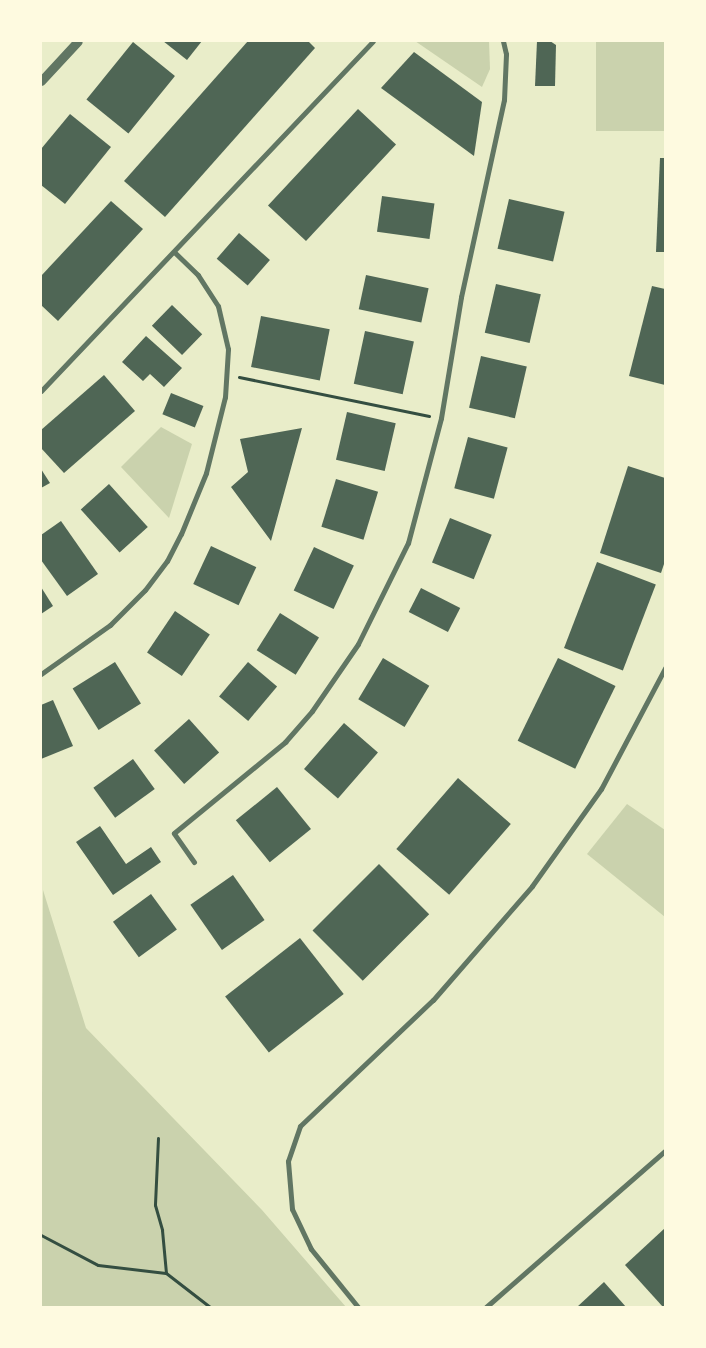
<!DOCTYPE html>
<html>
<head>
<meta charset="utf-8">
<style>
	body { margin:0 }
	#map { position:relative; width:706px; height:1348px; overflow:hidden; background:#e9edc9; font-family:Literata,serif }
	div>[style] { position:absolute }
	.green>* { inset:0; background:#cad2ad; transform-origin:0 0 }
	.building>* { inset:0; background:#4f6655; transform-origin:0 0 }
	.path>* { height:3px; margin:-1.5px; padding:0 1.5px; transform-origin:1.5px; border-radius:1.5px; background:#344e41 }
	.minor>* { height:5px; margin:-2.5px; padding:0 2.5px; transform-origin:2.5px; border-radius:2.5px; background:#617663 }
	.tertiary>* { height:9px; margin:-4.5px; padding:0 4.5px; transform-origin:4.5px; border-radius:4.5px; background:#617663 }
	span { translate:-50% -50%; white-space:nowrap; text-align:center; line-height:1.15; -webkit-text-stroke:5px #fefae0; paint-order:stroke }
	.frame { position:absolute; inset:0; border:42px solid #fefae0; pointer-events:none }
</style>
</head>
<body>
<div id="map">
	<div class="green">
		<div style="clip-path:polygon(415px 41px,489px 41px,490px 69px,482px 87px)"></div>
		<div style="left:596px;top:41px;width:69px;height:90px"></div>
		<div style="clip-path:polygon(161px 427px,192px 444px,169px 518px,121px 467px)"></div>
		<div style="clip-path:polygon(627px 804px,665px 830px,665px 917px,587px 854px)"></div>
		<div style="clip-path:polygon(43px 890px,86px 1028px,262px 1210px,346px 1307px,41px 1307px)"></div>
	</div>
	<div class="building">
		<div style="clip-path:polygon(163px 41px,202px 41px,187px 60px)"></div>
		<div style="clip-path:polygon(248px 41px,308px 41px,315px 48px,165px 217px,124px 181px)"></div>
		<div style="clip-path:polygon(537px 41px,550px 41px,556px 45px,555px 86px,535px 86px)"></div>
		<div style="left:133px;top:42px;width:54px;height:74px;rotate:39deg"></div>
		<div style="clip-path:polygon(414px 52px,482px 102px,474px 156px,381px 88px)"></div>
		<div style="left:358px;top:109px;width:52px;height:132px;rotate:43deg"></div>
		<div style="clip-path:polygon(70px 114px,111px 147px,65px 204px,41px 185px,41px 149px)"></div>
		<div style="clip-path:polygon(660px 158px,665px 158px,665px 252px,656px 252px)"></div>
		<div style="left:382px;top:196px;width:53px;height:36px;rotate:8deg"></div>
		<div style="left:509px;top:199px;width:57px;height:51px;rotate:13deg"></div>
		<div style="clip-path:polygon(111px 201px,143px 229px,58px 321px,41px 305px,41px 276px)"></div>
		<div style="left:239px;top:233px;width:41px;height:34px;rotate:41deg"></div>
		<div style="left:366px;top:275px;width:64px;height:35px;rotate:12deg"></div>
		<div style="left:496px;top:284px;width:46px;height:50px;rotate:13deg"></div>
		<div style="clip-path:polygon(652px 286px,665px 289px,665px 385px,629px 376px)"></div>
		<div style="left:172px;top:305px;width:42px;height:29px;rotate:44deg"></div>
		<div style="left:261px;top:316px;width:70px;height:52px;rotate:11deg"></div>
		<div style="left:365px;top:331px;width:50px;height:54px;rotate:12deg"></div>
		<div style="clip-path:polygon(146px 336px,182px 368px,164px 387px,150px 374px,143px 381px,122px 362px)"></div>
		<div style="left:481px;top:356px;width:47px;height:53px;rotate:13deg"></div>
		<div style="clip-path:polygon(104px 375px,135px 411px,64px 473px,41px 448px,41px 430px)"></div>
		<div style="left:171px;top:393px;width:35px;height:23px;rotate:22deg"></div>
		<div style="left:347px;top:412px;width:50px;height:49px;rotate:13deg"></div>
		<div style="clip-path:polygon(302px 428px,271px 541px,231px 487px,248px 472px,240px 439px)"></div>
		<div style="left:468px;top:437px;width:41px;height:53px;rotate:15deg"></div>
		<div style="clip-path:polygon(628px 466px,665px 478px,665px 561px,661px 573px,600px 553px)"></div>
		<div style="clip-path:polygon(41px 469px,50px 483px,41px 488px)"></div>
		<div style="left:336px;top:479px;width:44px;height:50px;rotate:17deg"></div>
		<div style="left:109px;top:484px;width:58px;height:38px;rotate:48deg"></div>
		<div style="left:450px;top:518px;width:45px;height:48px;rotate:22deg"></div>
		<div style="clip-path:polygon(61px 521px,98px 574px,67px 596px,41px 560px,41px 535px)"></div>
		<div style="left:211px;top:546px;width:50px;height:42px;rotate:25deg"></div>
		<div style="left:314px;top:547px;width:44px;height:48px;rotate:25deg"></div>
		<div style="left:597px;top:562px;width:63px;height:92px;rotate:21deg"></div>
		<div style="clip-path:polygon(41px 587px,53px 606px,41px 614px)"></div>
		<div style="left:421px;top:588px;width:44px;height:27px;rotate:27deg"></div>
		<div style="left:175px;top:611px;width:42px;height:50px;rotate:34deg"></div>
		<div style="left:280px;top:613px;width:46px;height:44px;rotate:32deg"></div>
		<div style="left:383px;top:658px;width:54px;height:48px;rotate:31deg"></div>
		<div style="left:558px;top:658px;width:64px;height:92px;rotate:26deg"></div>
		<div style="left:115px;top:662px;width:49px;height:50px;rotate:58deg"></div>
		<div style="left:248px;top:662px;width:38px;height:45px;rotate:40deg"></div>
		<div style="clip-path:polygon(53px 700px,73px 746px,41px 759px,41px 705px)"></div>
		<div style="left:189px;top:719px;width:45px;height:47px;rotate:48deg"></div>
		<div style="left:344px;top:723px;width:45px;height:61px;rotate:41deg"></div>
		<div style="left:133px;top:759px;width:37px;height:49px;rotate:54deg"></div>
		<div style="left:458px;top:778px;width:70px;height:94px;rotate:41deg"></div>
		<div style="left:277px;top:787px;width:54px;height:53px;rotate:51deg"></div>
		<div style="clip-path:polygon(100px 826px,126px 864px,151px 847px,161px 862px,113px 895px,76px 842px)"></div>
		<div style="left:379px;top:864px;width:71px;height:94px;rotate:45deg"></div>
		<div style="left:233px;top:875px;width:55px;height:52px;rotate:55deg"></div>
		<div style="left:151px;top:894px;width:44px;height:47px;rotate:54deg"></div>
		<div style="left:300px;top:938px;width:71px;height:95px;rotate:52deg"></div>
		<div style="clip-path:polygon(665px 1228px,665px 1307px,663px 1307px,625px 1265px)"></div>
		<div style="clip-path:polygon(604px 1282px,626px 1307px,577px 1307px)"></div>
	</div>
	<div class="path">
		<div style="left:239px;top:377px;width:194px;rotate:11.6deg"></div>
		<div style="left:158px;top:1138px;width:67px;rotate:92.6deg"></div>
		<div style="left:155px;top:1205px;width:26px;rotate:74deg"></div>
		<div style="left:162px;top:1230px;width:43px;rotate:84.7deg"></div>
		<div style="left:166px;top:1273px;width:56px;rotate:37.7deg"></div>
		<div style="left:41px;top:1235px;width:64px;rotate:27.8deg"></div>
		<div style="left:98px;top:1265px;width:68px;rotate:6.7deg"></div>
	</div>
	<div class="minor">
		<div style="left:41px;top:391px;width:482px;rotate:-46.5deg"></div>
		<div style="left:41px;top:674px;width:85px;rotate:-35.4deg"></div>
		<div style="left:110px;top:625px;width:49px;rotate:-45deg"></div>
		<div style="left:145px;top:590px;width:36px;rotate:-53deg"></div>
		<div style="left:167px;top:561px;width:30px;rotate:-63deg"></div>
		<div style="left:181px;top:534px;width:66px;rotate:-67.7deg"></div>
		<div style="left:206px;top:473px;width:78px;rotate:-76deg"></div>
		<div style="left:225px;top:397px;width:48px;rotate:-86.4deg"></div>
		<div style="left:228px;top:349px;width:44px;rotate:-103.1deg"></div>
		<div style="left:218px;top:306px;width:37px;rotate:-123deg"></div>
		<div style="left:198px;top:275px;width:32px;rotate:-136deg"></div>
		<div style="left:194px;top:862px;width:35px;rotate:-125deg"></div>
		<div style="left:174px;top:833px;width:144px;rotate:-39.3deg"></div>
		<div style="left:285px;top:742px;width:41px;rotate:-48.9deg"></div>
		<div style="left:312px;top:711px;width:81px;rotate:-55.5deg"></div>
		<div style="left:358px;top:644px;width:113px;rotate:-63.7deg"></div>
		<div style="left:408px;top:543px;width:129px;rotate:-75.2deg"></div>
		<div style="left:441px;top:418px;width:123px;rotate:-80.6deg"></div>
		<div style="left:461px;top:297px;width:202px;rotate:-77.7deg"></div>
		<div style="left:504px;top:100px;width:46px;rotate:-87.5deg"></div>
		<div style="left:506px;top:54px;width:13px;rotate:-103deg"></div>
		<div style="left:358px;top:1307px;width:75px;rotate:-129deg"></div>
		<div style="left:311px;top:1249px;width:44px;rotate:-115.4deg"></div>
		<div style="left:292px;top:1209px;width:48px;rotate:-94.8deg"></div>
		<div style="left:288px;top:1161px;width:37px;rotate:-71deg"></div>
		<div style="left:300px;top:1126px;width:183px;rotate:-43.5deg"></div>
		<div style="left:433px;top:1000px;width:151px;rotate:-49deg"></div>
		<div style="left:532px;top:886px;width:119px;rotate:-54.6deg"></div>
		<div style="left:601px;top:789px;width:137px;rotate:-62.1deg"></div>
		<div style="left:486px;top:1307px;width:237px;rotate:-41.1deg"></div>
	</div>
	<div class="tertiary">
		<div style="left:41px;top:81px;width:54px;rotate:-47.2deg"></div>
	</div>
	<div class="frame"></div>
</div>
</body>
</html>
